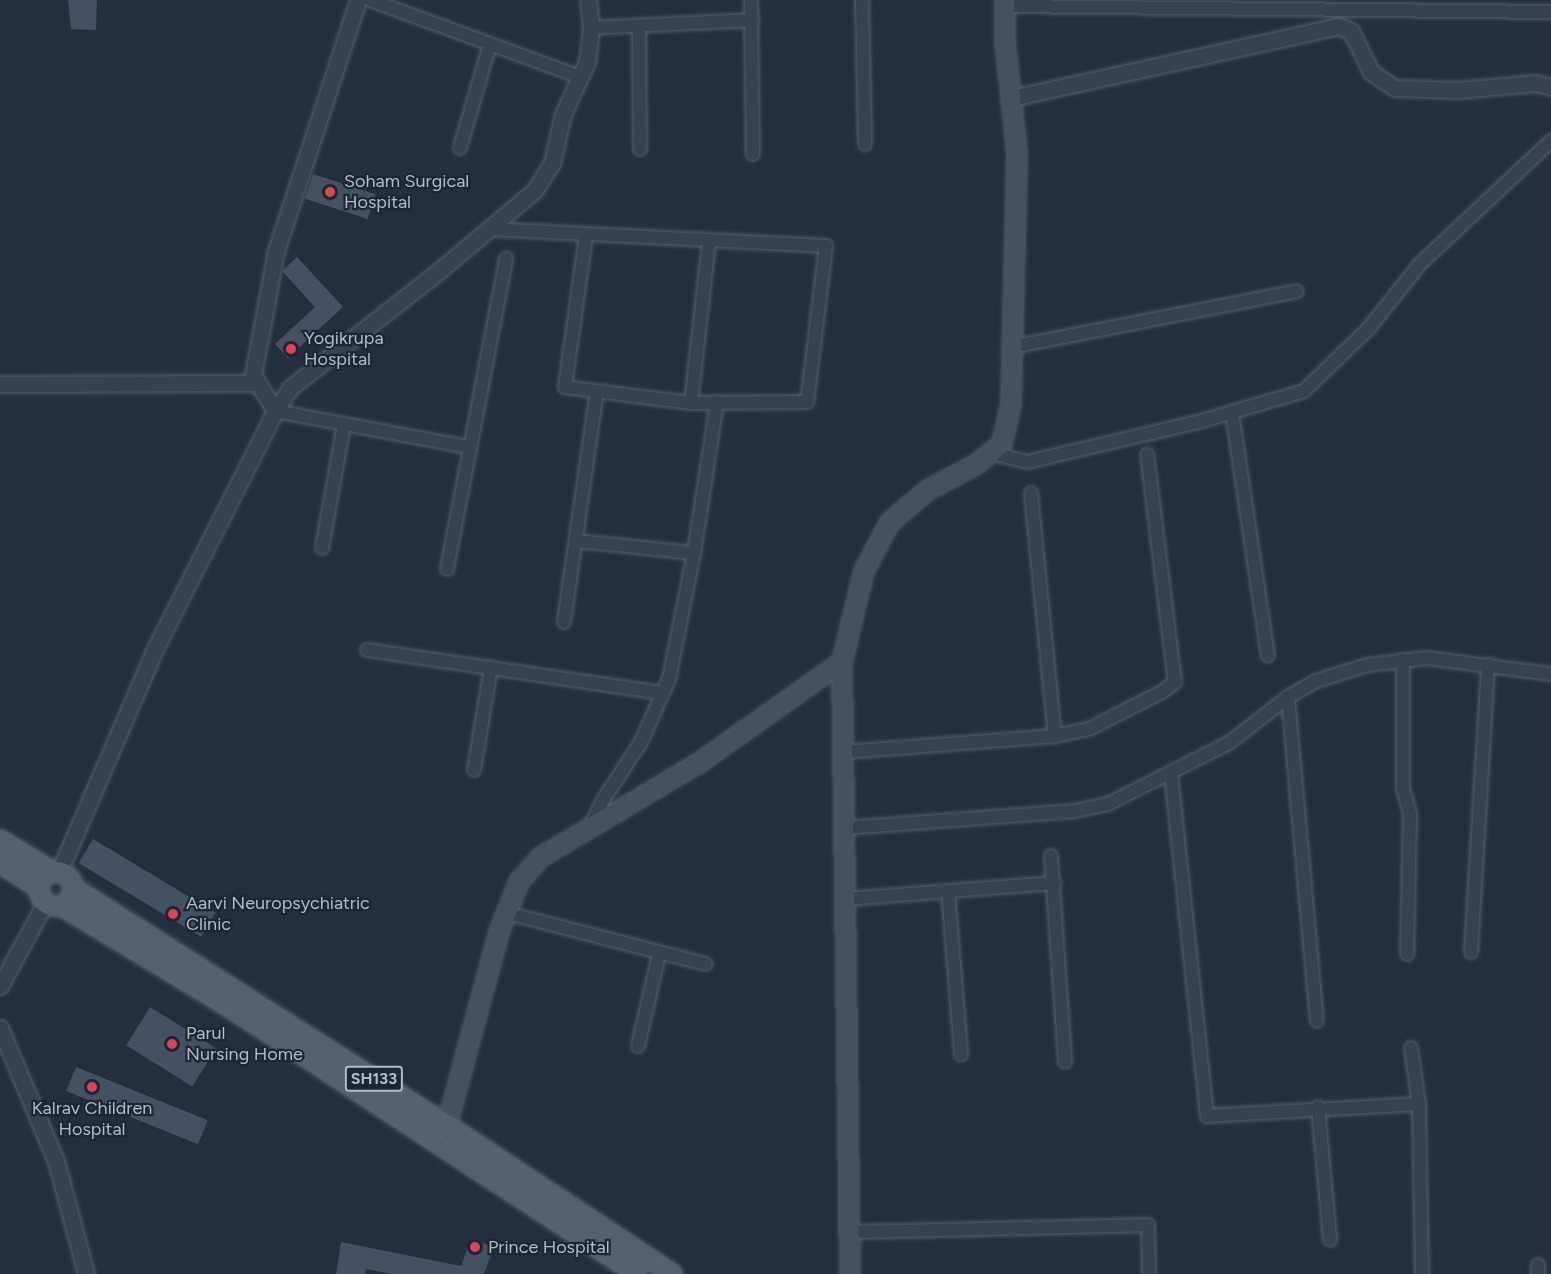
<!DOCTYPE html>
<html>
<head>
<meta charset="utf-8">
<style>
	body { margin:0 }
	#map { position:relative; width:1551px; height:1274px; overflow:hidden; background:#242f3e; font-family:Figtree,sans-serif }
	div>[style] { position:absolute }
	.building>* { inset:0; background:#455162; transform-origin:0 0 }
	.roads { filter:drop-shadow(0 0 2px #565f6c) drop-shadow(0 0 2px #565f6c) }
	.minor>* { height:12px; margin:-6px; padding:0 6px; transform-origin:6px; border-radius:6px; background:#38414e }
	.tertiary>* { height:15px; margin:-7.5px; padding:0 7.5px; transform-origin:7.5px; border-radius:7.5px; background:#38414e }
	.secondary>* { height:18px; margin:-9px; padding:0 9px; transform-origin:9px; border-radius:9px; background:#465061 }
	.primary>* { height:20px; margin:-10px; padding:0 10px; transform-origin:10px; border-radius:10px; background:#56606e }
	.primary>.ring { margin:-10px; padding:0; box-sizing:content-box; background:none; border:20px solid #56606e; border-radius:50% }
	.dots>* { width:16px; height:16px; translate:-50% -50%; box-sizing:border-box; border:3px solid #1d2633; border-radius:50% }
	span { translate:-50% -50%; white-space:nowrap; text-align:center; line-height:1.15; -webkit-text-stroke:4.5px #1d2633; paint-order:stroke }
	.shield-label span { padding:2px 4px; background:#1d2633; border:2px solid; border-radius:4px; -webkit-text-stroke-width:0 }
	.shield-label { font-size:16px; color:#b4bcc9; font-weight:700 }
	.poi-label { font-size:18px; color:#b4bcc9 }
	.left { translate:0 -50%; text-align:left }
</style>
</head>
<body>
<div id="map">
	<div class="building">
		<div style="clip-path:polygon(68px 0,97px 0,96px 30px,71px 29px)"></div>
		<div style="left:313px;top:174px;width:66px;height:26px;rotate:18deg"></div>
		<div style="clip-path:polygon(297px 257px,343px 307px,288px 358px,275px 344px,315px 307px,282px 271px)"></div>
		<div style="left:93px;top:839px;width:143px;height:28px;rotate:31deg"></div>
		<div style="left:150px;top:1007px;width:78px;height:45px;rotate:32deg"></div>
		<div style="left:76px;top:1067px;width:142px;height:26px;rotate:22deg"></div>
		<div style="clip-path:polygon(471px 1239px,494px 1247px,484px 1274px,391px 1274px,366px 1269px,365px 1274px,336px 1274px,341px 1242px,461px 1266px)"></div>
	</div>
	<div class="roads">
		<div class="minor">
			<div style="left:370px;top:0;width:224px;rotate:20.1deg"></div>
			<div style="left:751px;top:0;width:154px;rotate:89.3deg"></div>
			<div style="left:862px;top:0;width:144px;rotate:88.8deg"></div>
			<div style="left:1005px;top:6px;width:546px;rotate:0.63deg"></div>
			<div style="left:639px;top:26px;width:123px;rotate:89.5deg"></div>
			<div style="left:591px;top:28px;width:162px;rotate:-2.8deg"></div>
			<div style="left:460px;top:148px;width:108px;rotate:-73.9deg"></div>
			<div style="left:489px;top:229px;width:337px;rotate:2.9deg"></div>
			<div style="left:826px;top:246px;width:157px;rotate:96.9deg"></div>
			<div style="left:807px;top:402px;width:116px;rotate:179.5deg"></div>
			<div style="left:691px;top:403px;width:127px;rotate:-172.8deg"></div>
			<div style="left:565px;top:387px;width:153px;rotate:-82.1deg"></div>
			<div style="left:1012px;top:347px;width:290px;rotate:-11.1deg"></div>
			<div style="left:691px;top:403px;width:161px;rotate:-83.6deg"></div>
			<div style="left:275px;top:411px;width:196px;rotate:10.6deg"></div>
			<div style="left:1232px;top:412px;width:246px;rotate:81.6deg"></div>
			<div style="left:991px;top:453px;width:37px;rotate:14deg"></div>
			<div style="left:1027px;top:462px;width:176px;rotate:-13.2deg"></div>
			<div style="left:1198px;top:422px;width:110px;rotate:-16.3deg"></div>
			<div style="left:1304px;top:391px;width:89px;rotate:-44.1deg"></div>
			<div style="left:1368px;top:329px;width:83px;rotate:-51.3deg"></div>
			<div style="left:1420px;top:264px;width:180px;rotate:-43.2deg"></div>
			<div style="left:1031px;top:493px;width:244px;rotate:84.4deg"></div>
			<div style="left:577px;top:541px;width:118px;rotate:5.9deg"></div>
			<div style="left:322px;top:548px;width:126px;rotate:-79.9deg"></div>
			<div style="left:447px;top:569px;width:316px;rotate:-79.2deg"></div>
			<div style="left:564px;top:622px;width:233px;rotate:-81.9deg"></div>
			<div style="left:367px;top:650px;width:299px;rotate:8.3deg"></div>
			<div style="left:1403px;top:660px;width:129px;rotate:90deg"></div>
			<div style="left:1403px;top:789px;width:26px;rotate:74deg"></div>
			<div style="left:1410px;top:814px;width:140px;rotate:91.2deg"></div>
			<div style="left:1288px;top:697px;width:325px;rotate:84.9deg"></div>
			<div style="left:844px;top:752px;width:212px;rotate:-4.3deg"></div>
			<div style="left:1055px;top:736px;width:35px;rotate:-12deg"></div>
			<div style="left:1089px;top:729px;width:82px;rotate:-26.9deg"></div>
			<div style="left:1162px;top:692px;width:16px;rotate:-38deg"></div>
			<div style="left:1175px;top:682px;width:229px;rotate:-97deg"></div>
			<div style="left:474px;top:770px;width:104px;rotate:-80.6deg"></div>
			<div style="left:1171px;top:773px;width:345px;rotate:84deg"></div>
			<div style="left:1207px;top:1116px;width:212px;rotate:-3.2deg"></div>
			<div style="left:590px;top:827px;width:30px;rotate:-64deg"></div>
			<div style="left:603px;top:800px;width:69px;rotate:-56.8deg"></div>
			<div style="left:641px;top:742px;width:69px;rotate:-66deg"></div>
			<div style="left:669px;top:679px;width:128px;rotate:-78.8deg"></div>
			<div style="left:694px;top:553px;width:153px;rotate:-81.3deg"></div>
			<div style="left:845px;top:828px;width:231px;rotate:-4.2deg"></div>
			<div style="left:1075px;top:811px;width:34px;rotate:-12deg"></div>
			<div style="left:1108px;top:804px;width:136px;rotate:-26.8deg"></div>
			<div style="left:1229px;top:743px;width:75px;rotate:-37.9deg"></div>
			<div style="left:1288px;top:697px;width:32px;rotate:-30deg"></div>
			<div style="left:1316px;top:681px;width:53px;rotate:-17.4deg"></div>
			<div style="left:1367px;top:665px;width:60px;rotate:-6.7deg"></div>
			<div style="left:1427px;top:658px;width:125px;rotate:7.4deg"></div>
			<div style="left:1051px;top:856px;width:206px;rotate:86.1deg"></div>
			<div style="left:948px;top:891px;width:164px;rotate:85.4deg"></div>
			<div style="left:846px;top:899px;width:209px;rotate:-4.4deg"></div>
			<div style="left:507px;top:913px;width:205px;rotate:14.4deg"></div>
			<div style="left:1471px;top:952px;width:288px;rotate:-86.6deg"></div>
			<div style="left:638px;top:1046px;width:94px;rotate:-77.1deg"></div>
			<div style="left:1411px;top:1048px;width:57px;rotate:81.9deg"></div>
			<div style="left:1419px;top:1104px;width:170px;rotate:89deg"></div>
			<div style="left:1318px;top:1107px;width:133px;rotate:84.8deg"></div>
			<div style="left:850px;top:1232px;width:298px;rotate:-1.3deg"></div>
			<div style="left:1148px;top:1225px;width:49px;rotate:88.8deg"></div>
			<div style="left:1538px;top:1265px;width:9px;rotate:90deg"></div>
		</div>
		<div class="tertiary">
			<div style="left:1011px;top:98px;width:335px;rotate:-12.4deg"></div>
			<div style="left:1338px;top:26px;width:14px;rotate:21deg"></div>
			<div style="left:1351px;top:31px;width:46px;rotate:64deg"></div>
			<div style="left:1371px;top:72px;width:29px;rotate:34deg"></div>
			<div style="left:1395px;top:88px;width:62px;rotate:1.8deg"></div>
			<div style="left:1457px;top:90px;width:78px;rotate:-5.1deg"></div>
			<div style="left:1535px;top:83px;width:16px;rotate:14deg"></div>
			<div style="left:0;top:384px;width:254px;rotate:-0.2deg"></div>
			<div style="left:275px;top:411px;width:27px;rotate:-57deg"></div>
			<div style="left:290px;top:388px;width:191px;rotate:-38.2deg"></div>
			<div style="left:440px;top:270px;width:124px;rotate:-40.1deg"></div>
			<div style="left:535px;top:190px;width:32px;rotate:-58deg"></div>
			<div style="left:552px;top:163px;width:50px;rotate:-77.3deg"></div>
			<div style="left:563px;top:114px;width:57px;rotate:-65.2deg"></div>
			<div style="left:587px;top:62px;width:34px;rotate:-83deg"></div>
			<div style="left:591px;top:28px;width:28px;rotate:-96deg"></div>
			<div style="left:59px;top:872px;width:241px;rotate:-66.7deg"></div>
			<div style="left:154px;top:651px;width:269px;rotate:-63.2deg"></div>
			<div style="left:275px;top:411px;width:42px;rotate:-121.4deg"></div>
			<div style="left:253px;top:375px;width:126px;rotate:-79.5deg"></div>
			<div style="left:276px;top:251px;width:264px;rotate:-71.9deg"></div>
			<div style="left:0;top:986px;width:94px;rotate:-61.5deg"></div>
			<div style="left:0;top:1028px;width:144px;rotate:67.2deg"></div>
			<div style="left:56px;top:1161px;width:117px;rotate:75.1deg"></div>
		</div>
		<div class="secondary">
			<div style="left:842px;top:662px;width:612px;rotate:89.25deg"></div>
			<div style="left:436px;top:1141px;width:19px;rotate:-55deg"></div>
			<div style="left:447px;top:1125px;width:200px;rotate:-74.9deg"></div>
			<div style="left:499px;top:932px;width:54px;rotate:-68.2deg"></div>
			<div style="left:519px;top:882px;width:33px;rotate:-49deg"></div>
			<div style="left:541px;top:857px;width:187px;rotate:-30.8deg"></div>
			<div style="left:702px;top:761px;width:171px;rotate:-35.3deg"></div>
			<div style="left:842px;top:662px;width:94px;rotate:-76.4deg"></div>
			<div style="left:864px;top:571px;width:55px;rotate:-62deg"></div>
			<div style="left:890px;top:522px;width:50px;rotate:-40.1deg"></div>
			<div style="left:928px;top:490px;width:55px;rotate:-28deg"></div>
			<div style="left:977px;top:464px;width:32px;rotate:-39deg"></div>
			<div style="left:1002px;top:444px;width:41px;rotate:-77.3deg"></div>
			<div style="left:1011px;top:404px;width:251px;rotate:-88.6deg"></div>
			<div style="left:1017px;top:153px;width:113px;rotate:-96.1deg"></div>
			<div style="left:1005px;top:41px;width:41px;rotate:-90deg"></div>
		</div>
		<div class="primary">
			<div style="left:0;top:840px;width:62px;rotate:31.1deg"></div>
			<div style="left:0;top:863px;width:45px;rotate:32.3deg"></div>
			<div class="ring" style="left:39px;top:872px;width:14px;height:14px"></div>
			<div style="left:73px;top:888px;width:443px;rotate:32.4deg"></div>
			<div style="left:447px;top:1125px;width:270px;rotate:33.5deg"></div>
			<div style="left:62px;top:906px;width:197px;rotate:31.1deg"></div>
			<div style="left:231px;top:1008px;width:485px;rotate:33.2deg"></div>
		</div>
	</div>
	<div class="dots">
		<div style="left:330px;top:192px;background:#e0444e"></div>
		<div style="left:291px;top:349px;background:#e0444e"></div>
		<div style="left:173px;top:914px;background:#e0444e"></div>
		<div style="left:172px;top:1044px;background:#e0444e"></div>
		<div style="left:92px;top:1087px;background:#e0444e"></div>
		<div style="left:475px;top:1247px;background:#e0444e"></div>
	</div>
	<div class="shield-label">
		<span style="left:374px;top:1079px">SH133</span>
	</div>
	<div class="poi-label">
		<span class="left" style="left:344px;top:192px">Soham Surgical<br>Hospital</span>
		<span class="left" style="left:304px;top:349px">Yogikrupa<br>Hospital</span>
		<span class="left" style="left:186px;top:914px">Aarvi Neuropsychiatric<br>Clinic</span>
		<span class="left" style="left:186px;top:1044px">Parul<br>Nursing Home</span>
		<span style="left:92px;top:1119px">Kalrav Children<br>Hospital</span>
		<span class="left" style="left:488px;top:1247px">Prince Hospital</span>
	</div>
</div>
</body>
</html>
